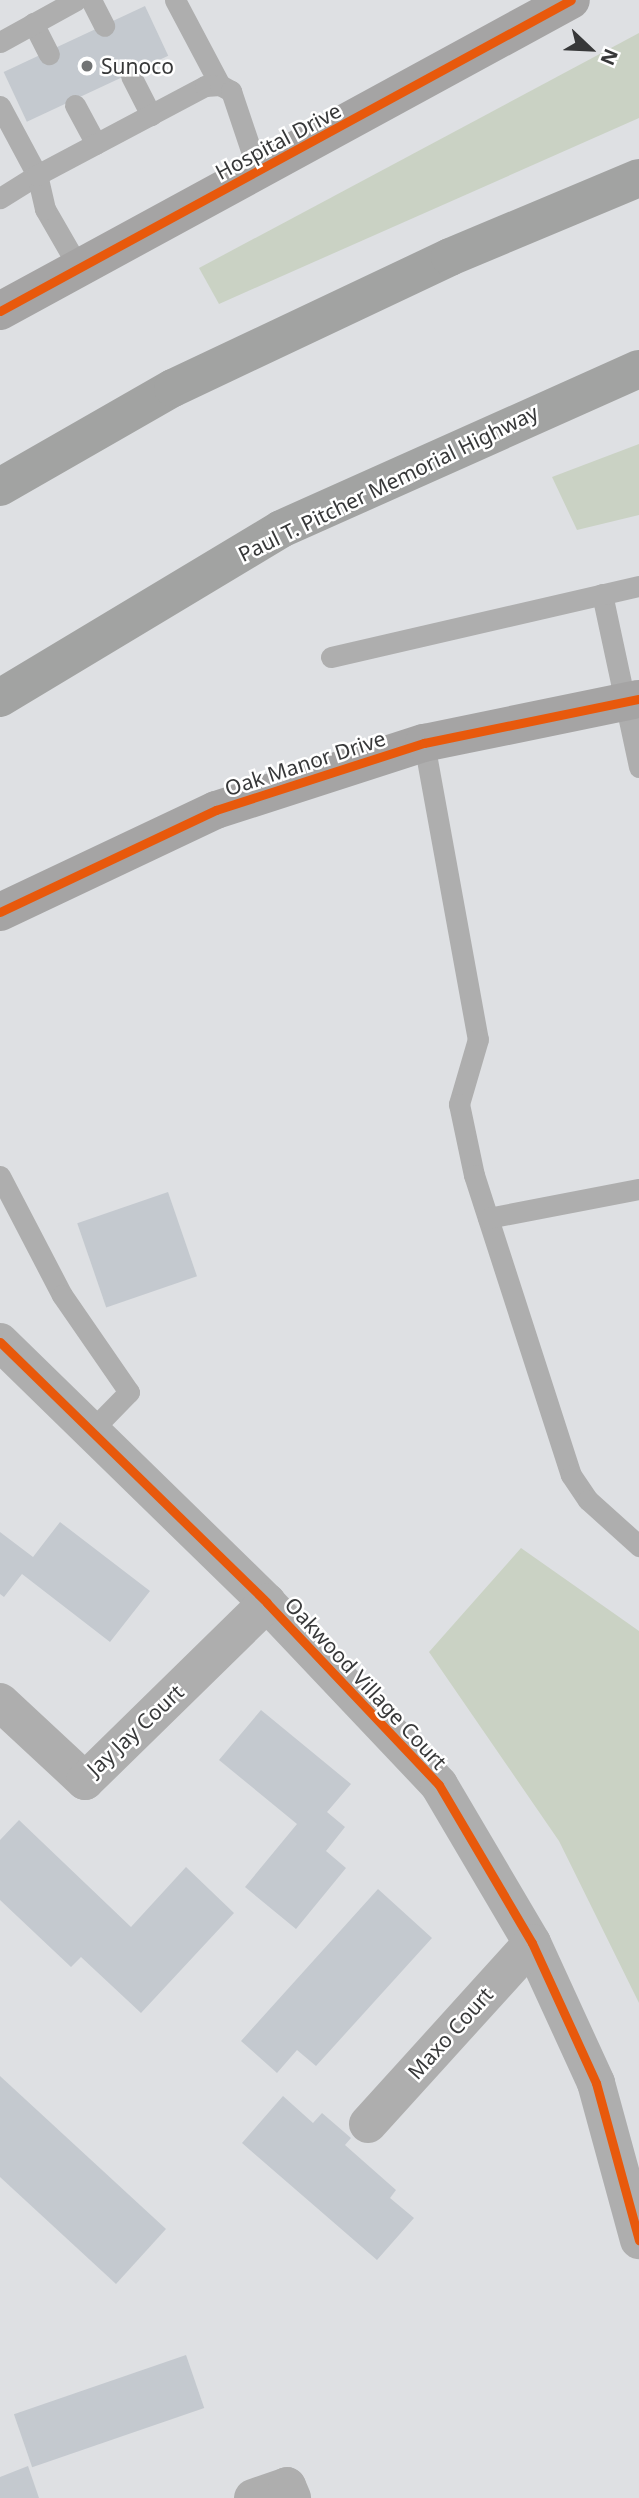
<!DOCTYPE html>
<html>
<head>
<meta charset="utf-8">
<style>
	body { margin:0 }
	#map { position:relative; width:639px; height:2498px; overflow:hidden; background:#dee0e3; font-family:"Noto Sans",sans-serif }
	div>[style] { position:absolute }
	.green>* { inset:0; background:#cad2c4 }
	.building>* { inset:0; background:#c4c9cf; transform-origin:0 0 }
	.lane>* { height:21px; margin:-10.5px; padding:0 10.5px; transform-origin:10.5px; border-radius:10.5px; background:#aeaeae }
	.street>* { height:38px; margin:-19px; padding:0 19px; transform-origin:19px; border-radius:19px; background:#aeaeae }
	.secondary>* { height:38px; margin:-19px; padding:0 19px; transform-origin:19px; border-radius:19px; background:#a5a4a4 }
	.highway>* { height:38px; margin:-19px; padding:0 19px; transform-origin:19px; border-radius:19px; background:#a2a3a2 }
	.cycleway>* { height:9px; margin:-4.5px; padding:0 4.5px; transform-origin:4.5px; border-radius:4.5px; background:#e8590c }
	.dots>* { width:19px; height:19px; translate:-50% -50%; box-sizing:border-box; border:4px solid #fff; border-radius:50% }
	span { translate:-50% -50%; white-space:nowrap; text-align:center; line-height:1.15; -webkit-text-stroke:5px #fff; paint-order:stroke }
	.poi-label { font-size:21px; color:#373839 }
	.left { translate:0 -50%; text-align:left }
	.street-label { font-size:21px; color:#373839 }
	.north { position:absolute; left:555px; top:14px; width:70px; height:70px; -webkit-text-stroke:5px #fff; paint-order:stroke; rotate:113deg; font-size:19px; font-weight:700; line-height:28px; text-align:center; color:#373839 }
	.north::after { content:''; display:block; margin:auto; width:24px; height:32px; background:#373839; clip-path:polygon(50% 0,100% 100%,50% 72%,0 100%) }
</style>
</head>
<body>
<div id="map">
	<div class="green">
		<div style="clip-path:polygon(639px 33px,639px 118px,219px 304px,199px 268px)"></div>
		<div style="clip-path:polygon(639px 444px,639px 515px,577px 530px,552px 477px)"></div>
		<div style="clip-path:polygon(521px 1548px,639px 1631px,639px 2003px,559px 1841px,429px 1652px)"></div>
	</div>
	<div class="building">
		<div style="left:145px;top:6px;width:55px;height:156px;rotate:65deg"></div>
		<div style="left:168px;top:1192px;width:89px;height:96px;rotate:71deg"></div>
		<div style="clip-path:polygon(60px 1522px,150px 1591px,110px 1642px,22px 1574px,4px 1597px,0 1594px,0 1532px,33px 1557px)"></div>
		<div style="clip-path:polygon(261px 1710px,351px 1784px,327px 1812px,345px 1827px,326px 1851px,346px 1868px,296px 1929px,245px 1887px,297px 1824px,219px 1760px)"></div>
		<div style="clip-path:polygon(19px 1820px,131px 1927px,186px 1867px,234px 1913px,141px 2013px,81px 1957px,71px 1967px,0 1900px,0 1840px)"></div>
		<div style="clip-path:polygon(378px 1889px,432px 1938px,316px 2066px,297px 2050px,277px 2073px,241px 2041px)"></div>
		<div style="clip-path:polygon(0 2076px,166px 2229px,116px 2284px,0 2177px)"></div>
		<div style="clip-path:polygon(283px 2096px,313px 2123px,322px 2113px,351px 2138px,345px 2145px,396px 2190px,390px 2198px,414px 2218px,377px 2260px,242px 2143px)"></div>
		<div style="left:186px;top:2355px;width:56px;height:182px;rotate:71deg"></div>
		<div style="clip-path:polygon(28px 2466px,39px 2498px,0 2498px,0 2477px)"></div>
	</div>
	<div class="lane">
		<div style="left:91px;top:0;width:29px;rotate:63deg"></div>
		<div style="left:175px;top:0;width:96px;rotate:62.1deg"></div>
		<div style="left:33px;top:23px;width:35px;rotate:63deg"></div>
		<div style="left:0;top:42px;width:87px;rotate:-28.9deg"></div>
		<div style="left:131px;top:76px;width:44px;rotate:62.9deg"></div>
		<div style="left:75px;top:105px;width:44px;rotate:61.7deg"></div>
		<div style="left:0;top:106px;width:78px;rotate:61.8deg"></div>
		<div style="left:37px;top:175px;width:44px;rotate:148.1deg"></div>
		<div style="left:79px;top:268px;width:68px;rotate:-120deg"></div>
		<div style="left:45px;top:209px;width:35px;rotate:-103deg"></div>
		<div style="left:37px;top:175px;width:190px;rotate:-27.9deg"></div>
		<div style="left:205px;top:86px;width:15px;rotate:-4deg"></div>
		<div style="left:220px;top:85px;width:13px;rotate:29deg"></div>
		<div style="left:231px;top:91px;width:84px;rotate:71.4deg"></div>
		<div style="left:602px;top:594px;width:177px;rotate:77.9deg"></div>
		<div style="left:331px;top:657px;width:316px;rotate:-13deg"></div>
		<div style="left:424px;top:743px;width:301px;rotate:79.7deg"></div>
		<div style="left:478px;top:1039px;width:68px;rotate:106.3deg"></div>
		<div style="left:459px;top:1104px;width:73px;rotate:78.1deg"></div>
		<div style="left:474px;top:1175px;width:315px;rotate:72.1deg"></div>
		<div style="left:571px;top:1475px;width:30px;rotate:56deg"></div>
		<div style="left:588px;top:1500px;width:69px;rotate:42deg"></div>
		<div style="left:0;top:1176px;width:134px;rotate:62.5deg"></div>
		<div style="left:62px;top:1295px;width:118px;rotate:55.4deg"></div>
		<div style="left:129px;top:1392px;width:54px;rotate:134.3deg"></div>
		<div style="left:488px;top:1218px;width:154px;rotate:-10.9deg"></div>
	</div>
	<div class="street">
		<div style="left:0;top:1342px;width:373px;rotate:44.3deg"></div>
		<div style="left:267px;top:1603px;width:250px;rotate:46.6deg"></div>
		<div style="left:439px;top:1785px;width:183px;rotate:59.5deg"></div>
		<div style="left:532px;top:1943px;width:154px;rotate:65.4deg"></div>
		<div style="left:596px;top:2083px;width:163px;rotate:74.7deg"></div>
		<div style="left:0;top:1702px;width:116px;rotate:42.9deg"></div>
		<div style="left:85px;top:1781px;width:255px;rotate:-44.4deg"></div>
		<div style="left:368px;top:2124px;width:244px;rotate:-47.8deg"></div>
		<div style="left:253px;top:2498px;width:36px;rotate:-19deg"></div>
		<div style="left:287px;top:2486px;width:13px;rotate:67deg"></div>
	</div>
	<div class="secondary">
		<div style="left:0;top:311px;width:650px;rotate:-28.58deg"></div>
		<div style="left:0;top:912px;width:239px;rotate:-25.3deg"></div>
		<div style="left:216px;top:810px;width:219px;rotate:-17.9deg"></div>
		<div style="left:424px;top:743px;width:219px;rotate:-11.6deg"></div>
	</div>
	<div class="highway">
		<div style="left:0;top:487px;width:199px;rotate:-29.8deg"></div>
		<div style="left:173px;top:388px;width:306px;rotate:-25.3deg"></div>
		<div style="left:450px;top:257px;width:205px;rotate:-22.7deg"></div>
		<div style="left:0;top:698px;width:328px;rotate:-31deg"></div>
		<div style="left:281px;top:529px;width:392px;rotate:-24.1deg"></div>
	</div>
	<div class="cycleway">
		<div style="left:0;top:311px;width:650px;rotate:-28.58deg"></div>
		<div style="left:0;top:912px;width:239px;rotate:-25.3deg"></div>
		<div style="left:216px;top:810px;width:219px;rotate:-17.9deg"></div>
		<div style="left:424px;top:743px;width:219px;rotate:-11.6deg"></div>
		<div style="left:0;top:1342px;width:373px;rotate:44.3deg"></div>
		<div style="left:267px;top:1603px;width:250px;rotate:46.6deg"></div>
		<div style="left:439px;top:1785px;width:183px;rotate:59.5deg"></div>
		<div style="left:532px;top:1943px;width:154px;rotate:65.4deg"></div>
		<div style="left:596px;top:2083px;width:163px;rotate:74.7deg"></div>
	</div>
	<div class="dots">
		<div style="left:87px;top:66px;background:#717374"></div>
	</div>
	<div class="poi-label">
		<span class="left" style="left:101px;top:66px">Sunoco</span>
	</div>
	<div class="street-label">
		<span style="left:278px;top:141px;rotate:-28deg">Hospital Drive</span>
		<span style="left:388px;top:483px;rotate:-26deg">Paul T. Pitcher Memorial Highway</span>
		<span style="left:305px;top:763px;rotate:-18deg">Oak Manor Drive</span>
		<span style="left:366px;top:1683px;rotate:47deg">Oakwood Village Court</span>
		<span style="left:135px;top:1730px;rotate:-43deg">Jay Jay Court</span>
		<span style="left:450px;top:2033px;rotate:-48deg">Maxo Court</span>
	</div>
	<div class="north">N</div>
</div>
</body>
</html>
